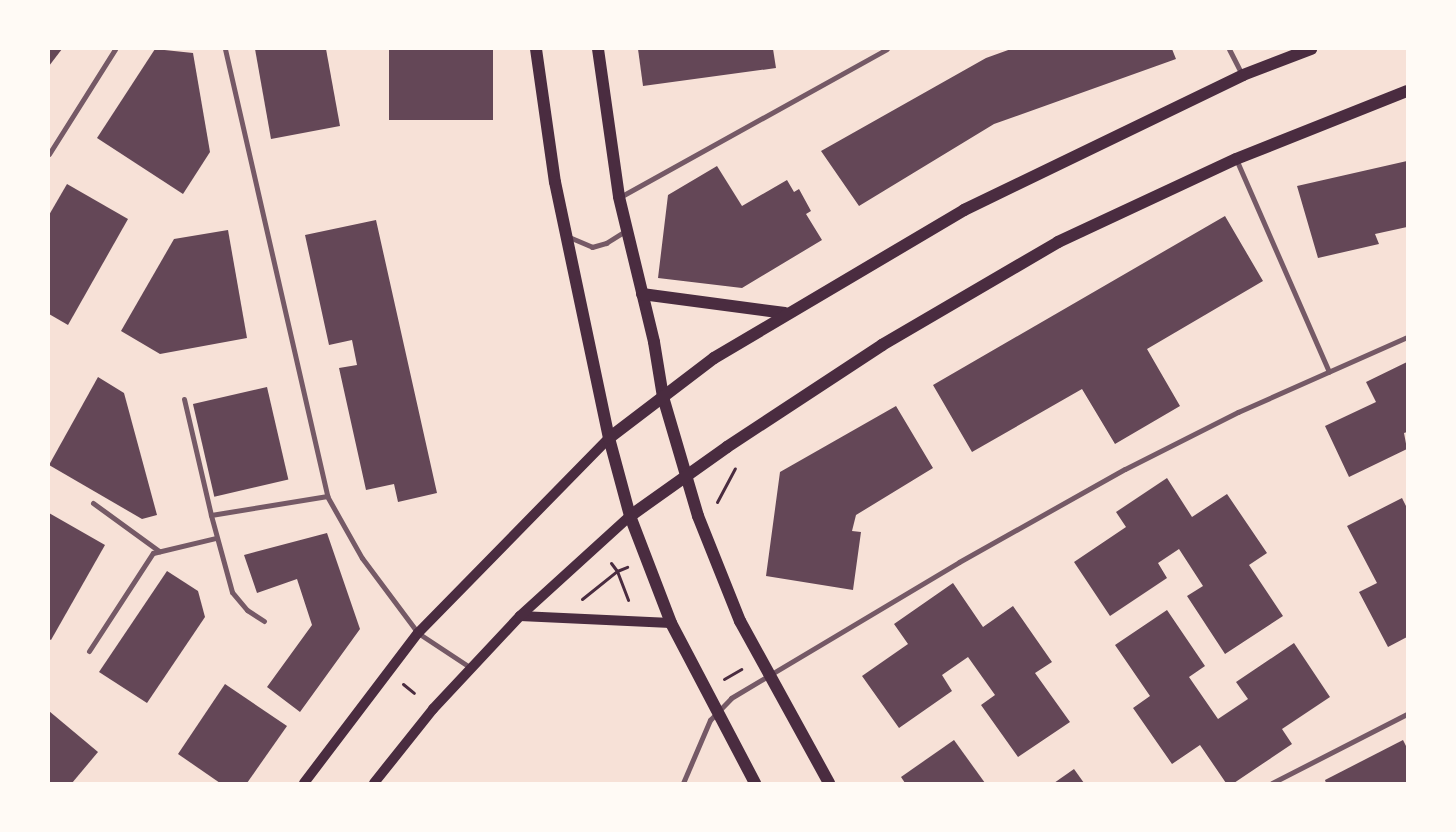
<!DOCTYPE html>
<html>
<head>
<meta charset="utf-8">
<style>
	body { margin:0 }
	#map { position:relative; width:1456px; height:832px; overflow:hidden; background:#f7e1d7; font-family:Jost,sans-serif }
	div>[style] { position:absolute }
	.building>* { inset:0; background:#644757; transform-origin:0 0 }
	.path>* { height:3px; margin:-1.5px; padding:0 1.5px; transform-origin:1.5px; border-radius:1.5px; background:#4a2c40 }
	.minor>* { height:5px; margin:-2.5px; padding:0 2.5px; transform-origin:2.5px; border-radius:2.5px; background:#755966 }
	.secondary>* { height:10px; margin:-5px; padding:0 5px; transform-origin:5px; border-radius:5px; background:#4a2c40 }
	.primary>* { height:12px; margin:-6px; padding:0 6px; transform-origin:6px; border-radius:6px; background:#4a2c40 }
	span { translate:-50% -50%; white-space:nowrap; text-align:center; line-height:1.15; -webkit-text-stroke:5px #fffaf5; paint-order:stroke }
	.frame { position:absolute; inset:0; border:50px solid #fffaf5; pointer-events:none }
</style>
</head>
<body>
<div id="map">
	<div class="building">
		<div style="clip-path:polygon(49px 49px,62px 49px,49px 66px)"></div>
		<div style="clip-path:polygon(155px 49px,193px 53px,210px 152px,183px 194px,97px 138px)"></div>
		<div style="clip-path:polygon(255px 49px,326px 49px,340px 126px,271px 139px)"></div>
		<div style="left:389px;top:49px;width:104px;height:71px"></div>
		<div style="clip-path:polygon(638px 49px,773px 49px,776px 68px,643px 86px)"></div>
		<div style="clip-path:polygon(1011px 49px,1172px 49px,1176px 59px,994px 124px,859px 206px,821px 151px,986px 58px)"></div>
		<div style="clip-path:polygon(1407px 161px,1407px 227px,1375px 234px,1379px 244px,1318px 258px,1297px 186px)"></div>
		<div style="clip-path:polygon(717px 166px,742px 206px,787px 180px,794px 192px,799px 189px,811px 211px,806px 214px,822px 240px,742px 288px,658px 278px,668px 195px)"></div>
		<div style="clip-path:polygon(67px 184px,128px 219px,68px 325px,49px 314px,49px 215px)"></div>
		<div style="clip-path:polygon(1225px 216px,1263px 281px,1147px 349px,1180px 406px,1115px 444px,1082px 389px,972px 452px,933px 385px)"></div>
		<div style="clip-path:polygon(376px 220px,437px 493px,398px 502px,394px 484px,366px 490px,339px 368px,357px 365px,352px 340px,329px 345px,305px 235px)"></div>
		<div style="clip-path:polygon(228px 230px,247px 338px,160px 354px,121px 331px,174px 239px)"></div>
		<div style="clip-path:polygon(1407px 362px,1407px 432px,1404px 433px,1407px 449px,1349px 477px,1325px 426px,1376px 402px,1366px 382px)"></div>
		<div style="clip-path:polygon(98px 377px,124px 393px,157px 515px,142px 519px,49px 465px)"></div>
		<div style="left:267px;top:387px;width:95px;height:76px;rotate:77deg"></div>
		<div style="clip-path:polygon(896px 406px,933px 468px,856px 515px,852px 531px,861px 532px,853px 590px,766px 576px,780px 472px)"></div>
		<div style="clip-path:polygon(1167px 478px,1192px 517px,1227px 494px,1267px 553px,1249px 565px,1283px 616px,1225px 654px,1187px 596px,1203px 586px,1179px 549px,1158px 563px,1167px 578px,1110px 616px,1074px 562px,1126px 527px,1116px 512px)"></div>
		<div style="clip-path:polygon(1402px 498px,1407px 508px,1407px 637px,1388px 647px,1359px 592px,1377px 583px,1347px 526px)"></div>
		<div style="clip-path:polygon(49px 513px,105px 545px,51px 640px,49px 639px)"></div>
		<div style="clip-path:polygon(327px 533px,360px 629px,300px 712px,267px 687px,312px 625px,297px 579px,257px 593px,244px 555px)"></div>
		<div style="clip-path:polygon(167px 571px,198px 591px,205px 617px,147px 703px,99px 672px)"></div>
		<div style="clip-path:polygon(953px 583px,983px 627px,1013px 606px,1052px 662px,1035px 673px,1070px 722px,1018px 757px,981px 705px,995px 695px,968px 657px,942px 675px,952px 691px,899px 728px,862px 676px,908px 644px,894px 624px)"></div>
		<div style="clip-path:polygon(1167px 610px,1205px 666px,1189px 677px,1218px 719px,1248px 699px,1236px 682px,1294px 643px,1330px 697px,1282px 729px,1292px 744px,1234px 783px,1226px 783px,1200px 745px,1172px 764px,1133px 708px,1150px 696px,1115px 645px)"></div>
		<div style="clip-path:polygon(225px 684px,287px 726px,247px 783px,220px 783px,178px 754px)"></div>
		<div style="clip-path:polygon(49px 711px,98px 752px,72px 783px,49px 783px)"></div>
		<div style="clip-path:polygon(954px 740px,985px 783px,905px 783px,901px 777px)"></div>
		<div style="clip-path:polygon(1403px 740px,1407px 748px,1407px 783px,1326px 783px,1325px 780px)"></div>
		<div style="clip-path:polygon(1074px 769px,1084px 783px,1054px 783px)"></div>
	</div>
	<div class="path">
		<div style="left:717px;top:502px;width:38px;rotate:-62deg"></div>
		<div style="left:611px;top:563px;width:10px;rotate:53deg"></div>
		<div style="left:617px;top:571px;width:11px;rotate:-22deg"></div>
		<div style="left:582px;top:599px;width:45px;rotate:-38.7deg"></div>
		<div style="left:617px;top:571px;width:31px;rotate:69deg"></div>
		<div style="left:724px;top:679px;width:20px;rotate:-30deg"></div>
		<div style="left:403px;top:684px;width:14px;rotate:39deg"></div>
	</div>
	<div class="minor">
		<div style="left:225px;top:49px;width:458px;rotate:77.1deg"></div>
		<div style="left:327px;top:496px;width:71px;rotate:60.6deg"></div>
		<div style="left:362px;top:558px;width:94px;rotate:53.3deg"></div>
		<div style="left:418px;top:633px;width:64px;rotate:33.4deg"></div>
		<div style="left:1229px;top:49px;width:29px;rotate:63deg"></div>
		<div style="left:49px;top:154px;width:124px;rotate:-57.8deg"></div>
		<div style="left:1236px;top:159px;width:232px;rotate:66.4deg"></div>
		<div style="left:620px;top:197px;width:305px;rotate:-29deg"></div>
		<div style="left:569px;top:237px;width:25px;rotate:23deg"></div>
		<div style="left:592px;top:247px;width:15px;rotate:-16deg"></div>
		<div style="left:606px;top:243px;width:22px;rotate:-32deg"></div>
		<div style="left:184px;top:399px;width:119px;rotate:76.9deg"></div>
		<div style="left:93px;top:503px;width:82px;rotate:36deg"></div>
		<div style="left:264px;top:621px;width:20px;rotate:-147deg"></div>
		<div style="left:247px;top:610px;width:23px;rotate:-130deg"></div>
		<div style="left:232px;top:592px;width:80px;rotate:-105.3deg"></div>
		<div style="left:211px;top:515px;width:118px;rotate:-9.3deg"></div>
		<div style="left:89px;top:651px;width:117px;rotate:-56.9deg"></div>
		<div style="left:153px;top:553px;width:65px;rotate:-13.4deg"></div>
		<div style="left:683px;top:783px;width:69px;rotate:-66.8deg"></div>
		<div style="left:710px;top:720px;width:30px;rotate:-46deg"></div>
		<div style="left:731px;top:698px;width:265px;rotate:-30.8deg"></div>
		<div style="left:959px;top:562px;width:190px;rotate:-29.3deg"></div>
		<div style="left:1125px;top:469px;width:127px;rotate:-26.8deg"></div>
		<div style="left:1238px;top:412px;width:185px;rotate:-23.9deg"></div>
		<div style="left:1272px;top:783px;width:152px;rotate:-27.1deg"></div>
	</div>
	<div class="secondary">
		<div style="left:520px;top:616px;width:151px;rotate:2.7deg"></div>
		<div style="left:304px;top:783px;width:188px;rotate:-52.8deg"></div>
		<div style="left:418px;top:633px;width:273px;rotate:-45.6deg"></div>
		<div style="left:374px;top:783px;width:95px;rotate:-51.4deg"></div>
		<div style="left:433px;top:709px;width:127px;rotate:-46.9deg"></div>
		<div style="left:520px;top:616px;width:149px;rotate:-42.3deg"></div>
	</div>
	<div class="primary">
		<div style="left:536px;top:49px;width:134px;rotate:81.9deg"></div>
		<div style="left:555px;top:182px;width:262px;rotate:78.1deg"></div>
		<div style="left:609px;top:438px;width:81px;rotate:74.9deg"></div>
		<div style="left:630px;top:516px;width:115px;rotate:69deg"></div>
		<div style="left:671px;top:623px;width:181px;rotate:62.3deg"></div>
		<div style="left:598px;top:49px;width:149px;rotate:81.9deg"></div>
		<div style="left:619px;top:197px;width:149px;rotate:76.4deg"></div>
		<div style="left:654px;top:342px;width:56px;rotate:80.7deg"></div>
		<div style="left:663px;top:397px;width:124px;rotate:73.6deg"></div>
		<div style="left:698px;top:516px;width:113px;rotate:68.2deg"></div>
		<div style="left:740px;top:621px;width:185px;rotate:61.2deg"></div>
		<div style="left:642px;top:294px;width:144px;rotate:7.6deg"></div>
		<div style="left:609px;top:438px;width:132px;rotate:-37.3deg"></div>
		<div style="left:714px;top:358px;width:291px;rotate:-30.6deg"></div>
		<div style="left:964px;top:210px;width:310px;rotate:-25.8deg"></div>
		<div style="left:1243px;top:75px;width:73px;rotate:-20.9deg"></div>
		<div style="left:630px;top:516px;width:119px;rotate:-35.4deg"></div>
		<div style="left:727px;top:447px;width:186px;rotate:-33.3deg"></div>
		<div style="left:882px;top:345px;width:204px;rotate:-30.3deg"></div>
		<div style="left:1058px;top:242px;width:196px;rotate:-25deg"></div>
		<div style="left:1236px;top:159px;width:184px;rotate:-21.7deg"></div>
	</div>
	<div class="frame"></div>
</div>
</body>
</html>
